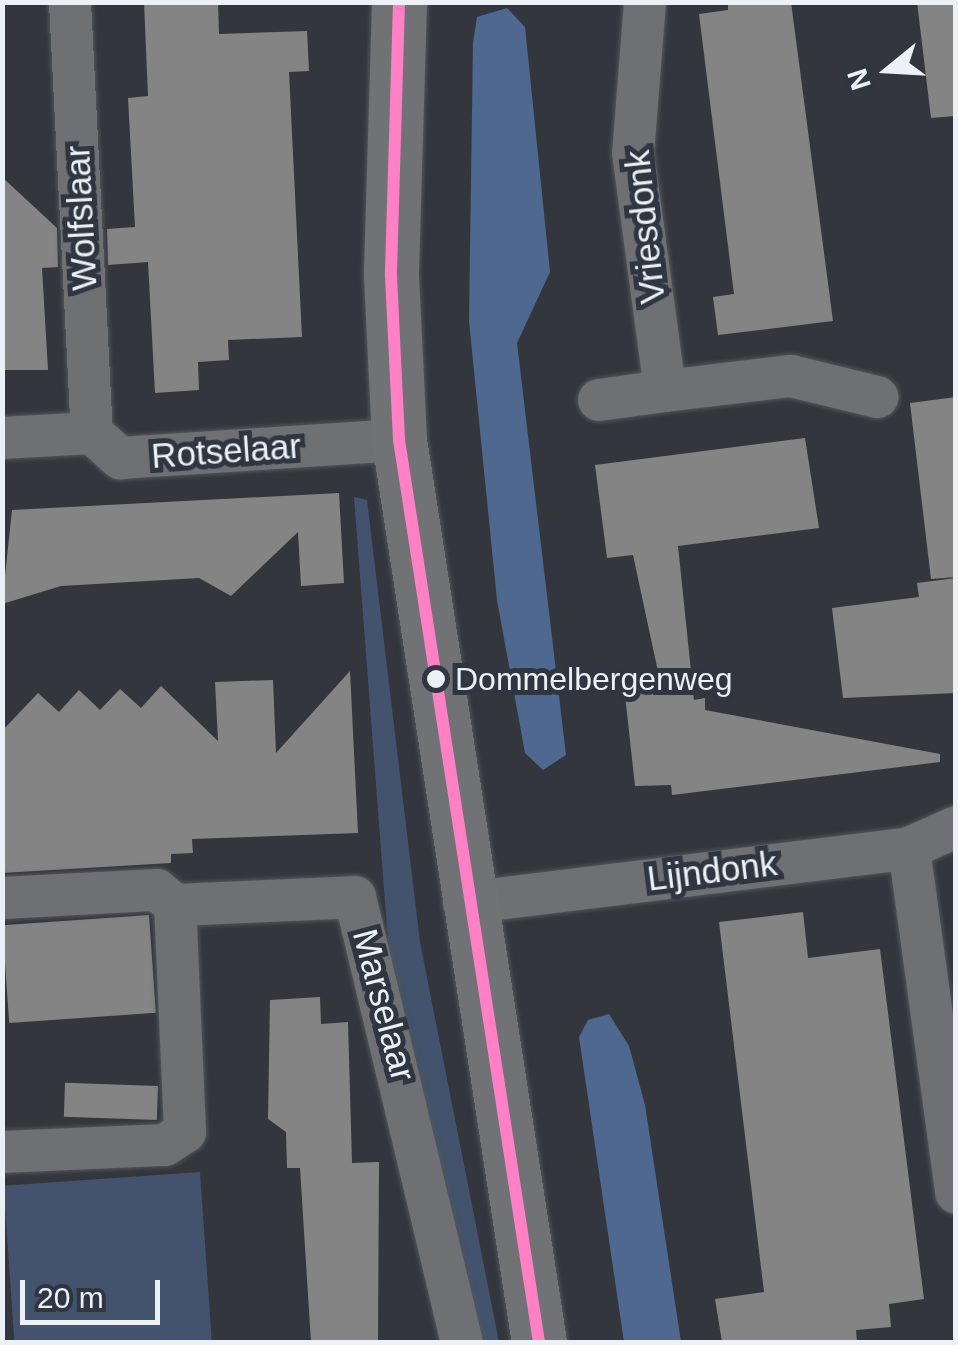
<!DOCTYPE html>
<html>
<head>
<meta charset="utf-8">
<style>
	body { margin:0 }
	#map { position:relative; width:958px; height:1345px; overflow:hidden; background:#33373d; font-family:Arial,sans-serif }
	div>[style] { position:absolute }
	.green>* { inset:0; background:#43536d; transform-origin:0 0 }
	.water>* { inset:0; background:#4f6890 }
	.building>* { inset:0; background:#848484; transform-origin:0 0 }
	.roads { filter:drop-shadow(0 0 2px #51555a) drop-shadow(0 0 2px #51555a) }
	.street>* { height:42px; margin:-21px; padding:0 21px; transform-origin:21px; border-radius:21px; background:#6e7073 }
	.secondary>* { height:55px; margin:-27.5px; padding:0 27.5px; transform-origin:27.5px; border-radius:27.5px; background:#707276 }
	.bus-1>* { height:12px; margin:-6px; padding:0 6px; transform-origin:6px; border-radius:6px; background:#ff80c5 }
	.dots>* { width:28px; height:28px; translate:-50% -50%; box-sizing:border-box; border:5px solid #2f3641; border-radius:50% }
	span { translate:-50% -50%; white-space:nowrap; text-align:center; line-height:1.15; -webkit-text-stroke:10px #2f3641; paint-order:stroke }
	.bus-label { font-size:32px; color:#ecf0f7 }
	.left { translate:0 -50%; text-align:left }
	.street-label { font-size:35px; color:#ecf0f7 }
	.frame { position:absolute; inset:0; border:5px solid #ecf0f7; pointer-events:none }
	.north { position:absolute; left:838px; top:20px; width:100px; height:100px; -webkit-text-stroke:8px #2f3641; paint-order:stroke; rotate:252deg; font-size:28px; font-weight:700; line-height:40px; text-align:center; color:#ecf0f7 }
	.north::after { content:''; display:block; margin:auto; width:35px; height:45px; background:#ecf0f7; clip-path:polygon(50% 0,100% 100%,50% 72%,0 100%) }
	.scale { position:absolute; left:20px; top:1280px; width:140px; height:45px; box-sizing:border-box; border:5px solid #ecf0f7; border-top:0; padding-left:12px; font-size:30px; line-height:35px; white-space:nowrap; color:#ecf0f7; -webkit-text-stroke:8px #2f3641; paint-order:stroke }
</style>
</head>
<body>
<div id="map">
	<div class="green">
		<div style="clip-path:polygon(354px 497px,367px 500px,420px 942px,499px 1342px,476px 1342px,389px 954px)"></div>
		<div style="left:200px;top:1172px;width:170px;height:197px;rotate:86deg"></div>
	</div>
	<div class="water">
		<div style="clip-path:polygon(507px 8px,525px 27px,550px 272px,517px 343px,566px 755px,543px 770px,525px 753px,497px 600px,469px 321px,473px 43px,477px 17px)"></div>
		<div style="clip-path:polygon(609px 1014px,629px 1046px,645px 1105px,681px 1342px,624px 1342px,579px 1037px,588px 1020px)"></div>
	</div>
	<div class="building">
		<div style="clip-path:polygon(144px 2px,218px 2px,219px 34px,307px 31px,309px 71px,289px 72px,302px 337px,228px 340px,229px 360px,198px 362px,199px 390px,155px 393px,148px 262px,108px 265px,107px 229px,135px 227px,128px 98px,148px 96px)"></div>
		<div style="clip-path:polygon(728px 2px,791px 2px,833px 321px,718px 335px,713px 297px,734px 294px,699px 14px,728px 10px)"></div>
		<div style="clip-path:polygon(917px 2px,956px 2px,956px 116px,931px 118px)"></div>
		<div style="clip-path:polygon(2px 177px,57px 228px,58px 267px,42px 268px,48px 370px,2px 370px)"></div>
		<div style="clip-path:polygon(956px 397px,956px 577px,931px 579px,910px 403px)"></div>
		<div style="clip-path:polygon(805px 438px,819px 528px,678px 546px,694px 700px,705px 698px,705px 710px,940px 754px,940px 762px,672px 795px,671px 785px,635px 786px,624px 686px,660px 681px,633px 555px,607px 558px,595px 465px)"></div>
		<div style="clip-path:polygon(339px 493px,344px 583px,301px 586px,298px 532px,231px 596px,199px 578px,61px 586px,2px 604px,12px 510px)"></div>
		<div style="clip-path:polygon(956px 578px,956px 693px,843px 698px,832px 608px,919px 597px,917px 583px)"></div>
		<div style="clip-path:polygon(350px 671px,358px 833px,192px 839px,193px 853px,171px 854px,171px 863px,2px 873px,2px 731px,38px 693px,59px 712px,79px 690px,100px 710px,120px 689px,141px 708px,161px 686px,218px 741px,215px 682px,273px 680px,276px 753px)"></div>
		<div style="clip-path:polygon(803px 912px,808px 958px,880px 949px,924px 1299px,889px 1304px,891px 1327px,856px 1330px,857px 1342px,722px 1342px,715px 1299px,764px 1292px,719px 922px)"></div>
		<div style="left:149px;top:915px;width:98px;height:147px;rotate:86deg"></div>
		<div style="clip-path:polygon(320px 997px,321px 1024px,348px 1022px,352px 1163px,379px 1162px,378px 1342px,311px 1342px,300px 1168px,287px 1168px,286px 1132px,268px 1119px,270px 1000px)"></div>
		<div style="left:158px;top:1086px;width:34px;height:93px;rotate:92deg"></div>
	</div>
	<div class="roads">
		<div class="street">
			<div style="left:70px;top:2px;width:432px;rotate:87.1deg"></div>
			<div style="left:645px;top:2px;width:151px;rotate:94.5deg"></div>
			<div style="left:633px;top:153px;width:240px;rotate:82.3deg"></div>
			<div style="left:665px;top:391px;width:127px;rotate:-6.8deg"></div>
			<div style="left:791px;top:376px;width:89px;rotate:13.7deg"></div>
			<div style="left:599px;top:400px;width:67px;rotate:-7.8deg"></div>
			<div style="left:2px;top:438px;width:90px;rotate:-3.2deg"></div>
			<div style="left:92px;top:433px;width:38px;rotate:42deg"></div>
			<div style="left:120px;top:458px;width:280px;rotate:-3.7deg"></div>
			<div style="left:909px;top:848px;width:348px;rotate:82.2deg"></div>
			<div style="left:2px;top:898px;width:155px;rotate:-3deg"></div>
			<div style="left:157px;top:890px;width:23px;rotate:40deg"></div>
			<div style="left:464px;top:903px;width:448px;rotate:-7deg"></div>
			<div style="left:909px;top:848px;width:51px;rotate:-24.1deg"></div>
			<div style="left:2px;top:1152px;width:163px;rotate:-2.5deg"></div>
			<div style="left:165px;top:1145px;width:24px;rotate:-33deg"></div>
			<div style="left:185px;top:1132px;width:227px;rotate:-92.5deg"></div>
			<div style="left:175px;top:905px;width:180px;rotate:-2.5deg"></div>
			<div style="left:355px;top:897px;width:458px;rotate:76.5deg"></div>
		</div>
		<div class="secondary">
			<div style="left:399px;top:2px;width:274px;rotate:91.7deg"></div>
			<div style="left:391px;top:276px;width:164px;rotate:87.2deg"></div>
			<div style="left:399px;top:440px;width:913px;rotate:81.18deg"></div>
		</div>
	</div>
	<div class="bus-1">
		<div style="left:399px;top:2px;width:274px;rotate:91.7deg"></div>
		<div style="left:391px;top:276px;width:164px;rotate:87.2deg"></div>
		<div style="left:399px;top:440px;width:913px;rotate:81.18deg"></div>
	</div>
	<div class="dots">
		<div style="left:436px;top:679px;background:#ecf0f7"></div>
	</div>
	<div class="bus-label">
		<span class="left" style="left:455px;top:679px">Dommelbergenweg</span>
	</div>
	<div class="street-label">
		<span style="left:81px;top:218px;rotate:-93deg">Wolfslaar</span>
		<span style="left:645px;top:227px;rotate:-96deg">Vriesdonk</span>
		<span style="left:226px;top:451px;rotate:-4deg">Rotselaar</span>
		<span style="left:712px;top:871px;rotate:-7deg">Lijndonk</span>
		<span style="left:384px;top:1005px;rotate:75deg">Marselaar</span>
	</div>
	<div class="frame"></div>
	<div class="north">N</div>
	<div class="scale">20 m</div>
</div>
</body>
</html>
